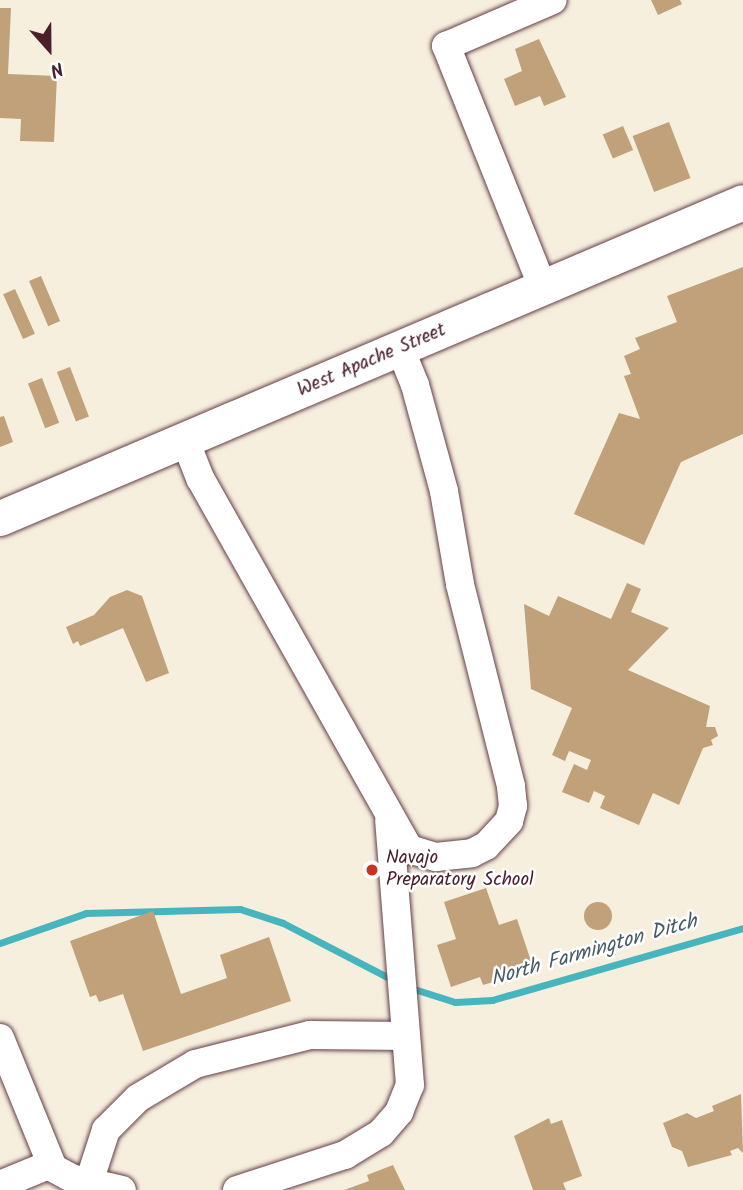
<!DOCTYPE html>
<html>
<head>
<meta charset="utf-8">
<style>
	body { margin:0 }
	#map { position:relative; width:743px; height:1190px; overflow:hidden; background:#f7efde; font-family:Kalam,sans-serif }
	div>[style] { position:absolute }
	.stream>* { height:7px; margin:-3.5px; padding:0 3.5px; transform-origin:3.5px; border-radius:3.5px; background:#46b5bd }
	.building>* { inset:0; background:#c0a179; transform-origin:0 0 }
	.round { border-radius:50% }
	.roads { filter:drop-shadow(0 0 2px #643e46) drop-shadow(0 0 2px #643e46) }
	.minor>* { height:28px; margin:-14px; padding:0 14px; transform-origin:14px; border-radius:14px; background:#fff }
	.major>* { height:35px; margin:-17.5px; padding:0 17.5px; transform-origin:17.5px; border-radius:17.5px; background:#fff }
	.dots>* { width:19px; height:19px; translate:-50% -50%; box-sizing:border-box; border:4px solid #fff; border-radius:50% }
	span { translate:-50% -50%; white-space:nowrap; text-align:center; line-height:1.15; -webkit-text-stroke:5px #fff; paint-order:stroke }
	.street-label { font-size:19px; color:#4a1f2b }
	.poi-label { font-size:19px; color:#4a1f2b }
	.left { translate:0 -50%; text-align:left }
	.water-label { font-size:21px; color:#485b65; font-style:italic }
	.north { position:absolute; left:14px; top:14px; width:70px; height:70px; -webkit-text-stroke:5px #fff; paint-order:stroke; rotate:159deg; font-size:19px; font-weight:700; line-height:28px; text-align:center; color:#4a1f2b }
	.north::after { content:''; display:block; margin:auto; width:24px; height:32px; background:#4a1f2b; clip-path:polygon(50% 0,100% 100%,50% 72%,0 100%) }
</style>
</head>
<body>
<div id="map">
	<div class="stream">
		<div style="left:0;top:943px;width:91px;rotate:-19.2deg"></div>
		<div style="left:86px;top:913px;width:154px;rotate:-1.5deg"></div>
		<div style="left:240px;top:909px;width:45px;rotate:18deg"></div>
		<div style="left:283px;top:923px;width:117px;rotate:27.4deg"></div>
		<div style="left:414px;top:989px;width:43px;rotate:17.6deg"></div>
		<div style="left:455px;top:1002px;width:37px;rotate:-3deg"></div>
		<div style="left:492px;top:1000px;width:261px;rotate:-16deg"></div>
	</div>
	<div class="building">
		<div style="clip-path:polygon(651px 0,680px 0,682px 4px,658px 15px)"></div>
		<div style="clip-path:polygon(0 8px,11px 8px,8px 74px,57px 76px,54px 142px,20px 141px,21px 119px,0 118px)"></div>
		<div style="clip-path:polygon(539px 39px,566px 97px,544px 106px,540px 96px,515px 106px,504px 79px,522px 71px,515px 49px)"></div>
		<div style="left:669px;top:122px;width:60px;height:39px;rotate:69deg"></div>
		<div style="left:623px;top:126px;width:26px;height:22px;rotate:67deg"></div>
		<div style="clip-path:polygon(743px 267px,743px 434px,681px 462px,644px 545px,574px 514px,619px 413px,640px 419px,624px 376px,631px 374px,624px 356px,640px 349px,635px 338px,677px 322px,667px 296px)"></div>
		<div style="left:41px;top:276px;width:49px;height:13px;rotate:67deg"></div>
		<div style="left:15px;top:289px;width:49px;height:13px;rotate:66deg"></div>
		<div style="left:70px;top:367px;width:53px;height:14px;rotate:69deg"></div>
		<div style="left:42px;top:378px;width:48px;height:15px;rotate:69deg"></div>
		<div style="clip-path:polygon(4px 416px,13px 442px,0 447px,0 417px)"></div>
		<div style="clip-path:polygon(627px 583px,641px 589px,631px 612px,669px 628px,628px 670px,710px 706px,706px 727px,715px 727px,718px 736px,711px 740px,713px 745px,703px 748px,679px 805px,653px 793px,639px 825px,600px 808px,605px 796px,594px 791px,589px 803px,562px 792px,574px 764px,587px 770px,591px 760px,569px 751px,565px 761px,552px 755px,572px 708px,531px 689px,524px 604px,549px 616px,558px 596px,611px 619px)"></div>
		<div style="clip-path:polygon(127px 590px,142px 596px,169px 673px,146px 682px,123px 628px,80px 646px,78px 641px,73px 644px,66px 627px,94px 615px,110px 597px)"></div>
		<div style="clip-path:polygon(486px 888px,499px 925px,517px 919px,531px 961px,501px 971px,503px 979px,483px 985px,480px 977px,451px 987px,437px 945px,456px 939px,444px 902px)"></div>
		<div class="round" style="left:584px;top:902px;width:28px;height:28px"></div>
		<div style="clip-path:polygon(153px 911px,181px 994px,227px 978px,220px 955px,269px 937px,291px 1001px,143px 1051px,123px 994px,99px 1002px,96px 995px,90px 997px,70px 941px)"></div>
		<div style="clip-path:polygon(741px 1094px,743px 1153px,738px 1148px,730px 1151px,732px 1155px,688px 1167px,682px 1151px,672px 1147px,663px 1123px,687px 1113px,696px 1118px,714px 1111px,712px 1106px)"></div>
		<div style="clip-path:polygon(549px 1118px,551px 1124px,562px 1120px,582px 1176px,563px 1183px,566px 1190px,533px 1190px,514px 1136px)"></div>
		<div style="clip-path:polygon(393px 1165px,405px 1190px,344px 1190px,369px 1181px,367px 1175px)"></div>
	</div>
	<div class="roads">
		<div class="minor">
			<div style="left:543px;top:288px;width:261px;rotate:-111.8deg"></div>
			<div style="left:446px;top:46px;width:116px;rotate:-23.3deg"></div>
			<div style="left:185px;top:440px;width:41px;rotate:68.5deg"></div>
			<div style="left:200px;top:478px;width:426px;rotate:60.6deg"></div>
			<div style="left:409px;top:849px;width:28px;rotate:17deg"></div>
			<div style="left:436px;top:857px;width:36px;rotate:-6deg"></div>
			<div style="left:472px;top:853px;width:16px;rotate:-27deg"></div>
			<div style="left:486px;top:846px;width:34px;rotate:-47deg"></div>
			<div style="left:509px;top:821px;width:16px;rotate:-75deg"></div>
			<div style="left:513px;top:806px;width:20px;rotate:-96deg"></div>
			<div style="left:511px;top:786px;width:208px;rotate:-104.2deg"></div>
			<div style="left:460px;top:584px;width:94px;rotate:-99.8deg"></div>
			<div style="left:444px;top:491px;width:110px;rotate:-105.3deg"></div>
			<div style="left:415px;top:385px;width:40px;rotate:-112deg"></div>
			<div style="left:0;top:1038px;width:140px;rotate:67.8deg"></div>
			<div style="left:53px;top:1168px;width:24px;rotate:28deg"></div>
			<div style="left:74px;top:1179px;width:49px;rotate:12.9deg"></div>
			<div style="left:89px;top:1182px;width:55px;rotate:-71.9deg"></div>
			<div style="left:106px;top:1130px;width:45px;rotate:-45deg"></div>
			<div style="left:138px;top:1098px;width:66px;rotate:-30.8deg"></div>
			<div style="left:195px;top:1064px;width:119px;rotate:-14.2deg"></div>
			<div style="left:310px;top:1035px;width:96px;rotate:0.6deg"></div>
			<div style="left:0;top:1185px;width:55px;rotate:-22.4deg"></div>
			<div style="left:237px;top:1190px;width:114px;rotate:-18deg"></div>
			<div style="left:345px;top:1155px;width:42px;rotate:-31.4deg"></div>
			<div style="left:381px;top:1133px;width:28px;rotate:-49deg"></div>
			<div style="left:399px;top:1112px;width:29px;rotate:-68deg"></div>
			<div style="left:410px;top:1085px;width:265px;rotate:-94.5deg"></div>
		</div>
		<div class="major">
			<div style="left:0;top:518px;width:807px;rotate:-23.04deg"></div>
		</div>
	</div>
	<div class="dots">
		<div style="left:372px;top:870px;background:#c8321e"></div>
	</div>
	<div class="street-label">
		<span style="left:372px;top:361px;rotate:-23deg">West Apache Street</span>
	</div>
	<div class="poi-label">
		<span class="left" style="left:386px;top:870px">Navajo<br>Preparatory School</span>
	</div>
	<div class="water-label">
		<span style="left:594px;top:951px;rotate:-16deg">North Farmington Ditch</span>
	</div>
	<div class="north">N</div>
</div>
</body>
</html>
